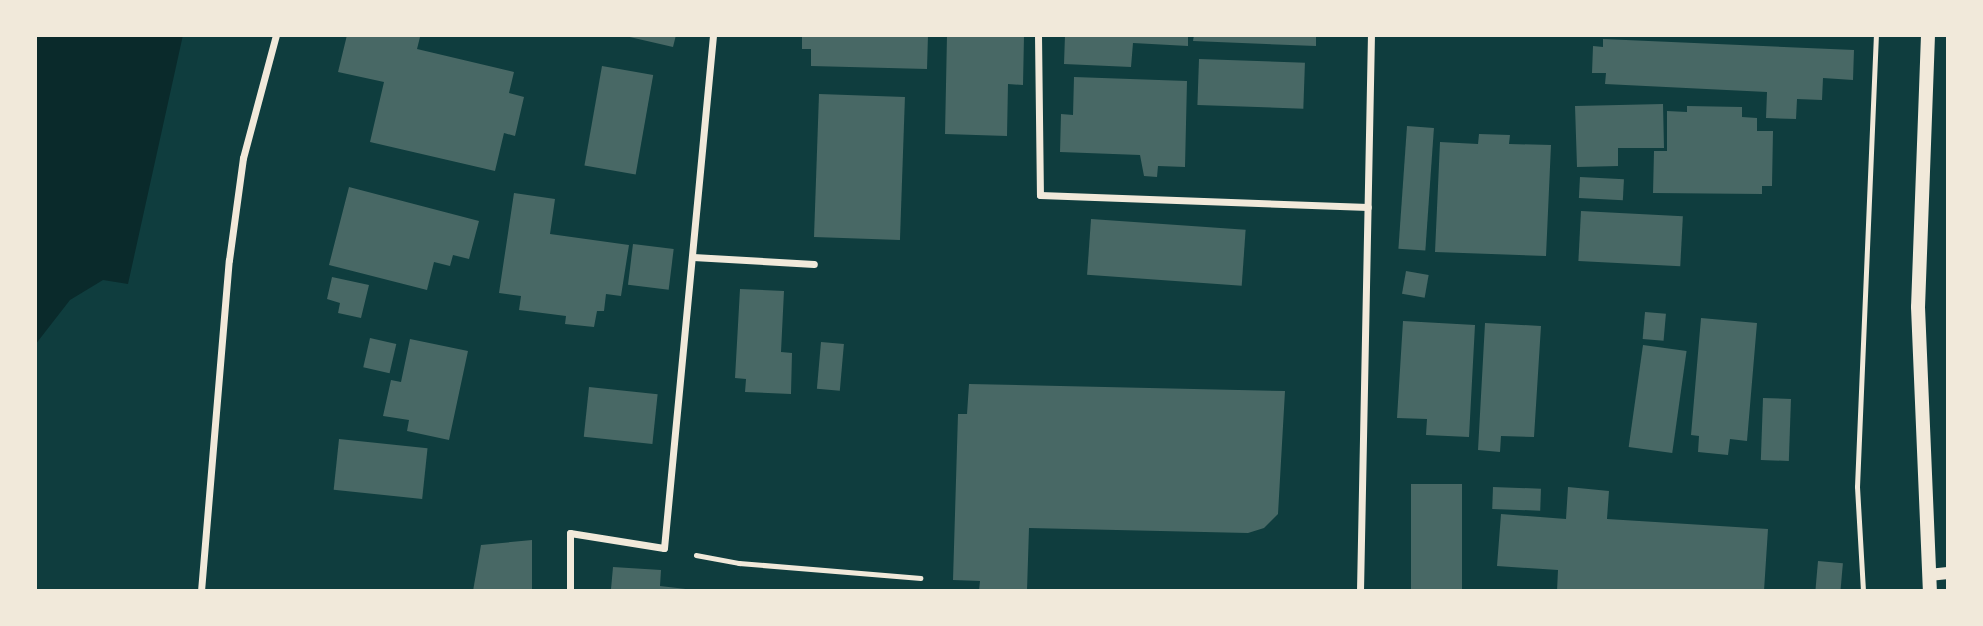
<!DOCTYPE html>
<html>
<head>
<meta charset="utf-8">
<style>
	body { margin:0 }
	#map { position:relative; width:1983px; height:626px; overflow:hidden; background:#0f3d3e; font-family:Roboto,sans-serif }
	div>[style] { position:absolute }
	.water>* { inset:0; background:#0a2a2b }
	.building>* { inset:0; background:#486865; transform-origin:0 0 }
	.path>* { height:4.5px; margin:-2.25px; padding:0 2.25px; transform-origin:2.25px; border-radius:2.25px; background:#f1e9da }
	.minor>* { height:7px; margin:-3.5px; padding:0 3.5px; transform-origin:3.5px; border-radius:3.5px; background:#f1e9da }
	.tertiary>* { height:12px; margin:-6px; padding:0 6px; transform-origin:6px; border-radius:6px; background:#f1e9da }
	.secondary>* { height:14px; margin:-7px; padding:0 7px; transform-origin:7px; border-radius:7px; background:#f1e9da }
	span { translate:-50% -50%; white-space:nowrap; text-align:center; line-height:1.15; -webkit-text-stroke:5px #f1e9da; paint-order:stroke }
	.frame { position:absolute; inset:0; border:37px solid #f1e9da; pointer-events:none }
</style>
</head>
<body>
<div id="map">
	<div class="water">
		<div style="clip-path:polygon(35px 35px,183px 35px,128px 284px,103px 280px,70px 300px,35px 345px)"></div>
	</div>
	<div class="building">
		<div style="clip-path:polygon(347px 35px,410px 35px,420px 37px,417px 49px,514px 72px,509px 93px,524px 97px,515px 136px,504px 133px,495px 171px,370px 142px,384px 82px,338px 72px)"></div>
		<div style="clip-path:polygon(621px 35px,676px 35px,673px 47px)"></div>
		<div style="clip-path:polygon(802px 35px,928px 35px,927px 69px,811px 66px,811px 49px,802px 49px)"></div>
		<div style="clip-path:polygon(947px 35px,1024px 36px,1023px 85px,1008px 84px,1007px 136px,945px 134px)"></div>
		<div style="clip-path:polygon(1065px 35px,1188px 35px,1188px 46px,1133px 43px,1131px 67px,1064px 64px)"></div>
		<div style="clip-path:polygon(1194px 35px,1316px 35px,1316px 46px,1193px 41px)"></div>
		<div style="clip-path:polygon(1603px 39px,1854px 50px,1853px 80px,1823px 78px,1822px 100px,1797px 99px,1796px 119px,1766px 118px,1767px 92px,1605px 84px,1606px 73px,1592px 73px,1593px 46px,1603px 47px)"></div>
		<div style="left:1199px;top:59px;width:106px;height:46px;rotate:2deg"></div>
		<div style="left:602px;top:66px;width:52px;height:101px;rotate:10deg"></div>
		<div style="clip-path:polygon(1074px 77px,1187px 81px,1185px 167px,1158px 166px,1157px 177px,1144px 176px,1140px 155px,1060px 152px,1061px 114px,1073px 115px)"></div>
		<div style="left:819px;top:94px;width:86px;height:143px;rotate:2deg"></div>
		<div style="clip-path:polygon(1663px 104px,1664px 148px,1618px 148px,1618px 166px,1577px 167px,1575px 106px)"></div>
		<div style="clip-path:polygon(1687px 106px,1742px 107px,1742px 117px,1757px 118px,1757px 131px,1773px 131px,1772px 186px,1762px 186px,1762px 194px,1653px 193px,1654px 151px,1667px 151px,1667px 111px,1687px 112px)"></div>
		<div style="left:1407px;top:126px;width:27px;height:123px;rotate:4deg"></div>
		<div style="clip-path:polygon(1479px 134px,1510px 135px,1509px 144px,1551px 145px,1546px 256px,1435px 252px,1440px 142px,1478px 144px)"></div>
		<div style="left:1580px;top:177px;width:44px;height:21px;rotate:3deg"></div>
		<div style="clip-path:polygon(349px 187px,479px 221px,469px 259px,453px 255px,450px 266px,434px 262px,427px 290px,329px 265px)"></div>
		<div style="clip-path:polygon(514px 193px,555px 199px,550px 234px,629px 245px,621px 296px,606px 294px,604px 311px,597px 311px,594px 327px,565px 324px,566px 316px,519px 310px,521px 296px,499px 293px)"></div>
		<div style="left:1581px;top:211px;width:102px;height:50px;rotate:3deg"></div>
		<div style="left:1091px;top:219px;width:155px;height:56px;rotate:4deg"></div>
		<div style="left:633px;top:244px;width:41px;height:41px;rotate:7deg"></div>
		<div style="left:1406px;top:271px;width:23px;height:23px;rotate:10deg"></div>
		<div style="clip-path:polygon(332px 277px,369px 285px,361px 318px,338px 313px,340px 303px,327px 299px)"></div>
		<div style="clip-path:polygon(740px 289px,784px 291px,781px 352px,792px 353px,791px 394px,745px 392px,746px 379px,735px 378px)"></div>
		<div style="left:1645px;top:312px;width:21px;height:27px;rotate:5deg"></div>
		<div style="clip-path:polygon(1701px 318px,1757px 323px,1747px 441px,1730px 439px,1728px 455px,1698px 452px,1699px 436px,1691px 435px)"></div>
		<div style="clip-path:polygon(1403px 321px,1475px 325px,1469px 437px,1426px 435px,1427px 419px,1397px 418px)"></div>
		<div style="clip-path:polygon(1485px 323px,1541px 326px,1534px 437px,1501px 436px,1500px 452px,1478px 450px)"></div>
		<div style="left:370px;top:338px;width:27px;height:30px;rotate:13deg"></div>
		<div style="clip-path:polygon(410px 339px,468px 351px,449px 440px,407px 431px,409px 420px,383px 416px,391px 380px,401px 382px)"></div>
		<div style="left:821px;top:342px;width:23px;height:47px;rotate:5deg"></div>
		<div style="left:1643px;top:345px;width:44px;height:103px;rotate:8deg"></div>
		<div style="clip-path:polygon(969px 384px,1285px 391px,1278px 514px,1264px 528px,1248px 533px,1029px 528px,1027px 591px,979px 591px,980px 581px,953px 580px,958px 414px,967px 414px)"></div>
		<div style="left:589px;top:387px;width:69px;height:50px;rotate:6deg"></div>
		<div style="left:1763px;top:398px;width:28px;height:62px;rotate:2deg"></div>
		<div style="left:339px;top:439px;width:89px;height:51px;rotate:6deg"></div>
		<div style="left:1411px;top:484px;width:51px;height:107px"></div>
		<div style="left:1493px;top:487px;width:48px;height:22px;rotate:2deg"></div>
		<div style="clip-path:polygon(1568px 487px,1609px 491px,1607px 519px,1768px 529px,1764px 591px,1557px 591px,1558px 570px,1497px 566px,1501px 514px,1566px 519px)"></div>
		<div style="clip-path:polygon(532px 540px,532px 591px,473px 591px,481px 545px)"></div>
		<div style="left:1818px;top:561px;width:25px;height:30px;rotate:5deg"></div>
		<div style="clip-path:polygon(613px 567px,661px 570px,660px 586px,703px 591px,596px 591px,611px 589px)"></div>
	</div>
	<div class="path">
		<div style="left:696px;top:555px;width:44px;rotate:10.5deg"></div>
		<div style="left:739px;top:563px;width:182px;rotate:4.7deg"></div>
		<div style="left:1863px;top:591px;width:104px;rotate:-93.3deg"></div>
		<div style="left:1857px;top:487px;width:452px;rotate:-87.6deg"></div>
	</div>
	<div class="minor">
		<div style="left:1038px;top:35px;width:160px;rotate:89.3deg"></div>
		<div style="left:1040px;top:195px;width:328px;rotate:2.1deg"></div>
		<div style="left:693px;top:257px;width:121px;rotate:3.3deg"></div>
		<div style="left:201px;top:591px;width:332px;rotate:-85.2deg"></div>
		<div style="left:229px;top:260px;width:103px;rotate:-82.2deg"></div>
		<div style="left:243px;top:158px;width:127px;rotate:-75deg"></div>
		<div style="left:570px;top:591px;width:58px;rotate:-90deg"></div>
		<div style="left:570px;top:533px;width:95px;rotate:9.1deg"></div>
		<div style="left:664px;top:548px;width:515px;rotate:-84.54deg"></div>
		<div style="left:1360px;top:591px;width:556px;rotate:-88.87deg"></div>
	</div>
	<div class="tertiary">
		<div style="left:1929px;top:575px;width:19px;rotate:-6deg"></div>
	</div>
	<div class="secondary">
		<div style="left:1928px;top:35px;width:272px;rotate:92.1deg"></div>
		<div style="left:1918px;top:307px;width:284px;rotate:87.6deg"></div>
	</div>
	<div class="frame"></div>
</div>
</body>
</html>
